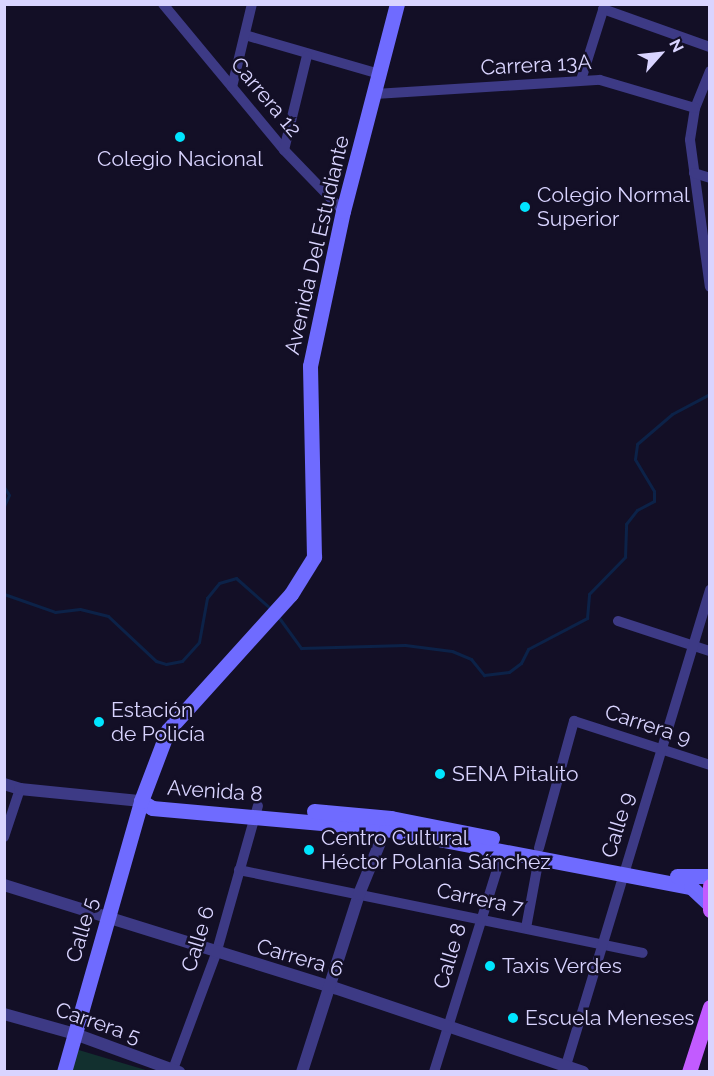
<!DOCTYPE html>
<html>
<head>
<meta charset="utf-8">
<style>
	body { margin:0 }
	#map { position:relative; width:714px; height:1076px; overflow:hidden; background:#130f26; font-family:Raleway,sans-serif }
	div>[style] { position:absolute }
	.green>* { inset:0; background:#12302f }
	.stream>* { height:3px; margin:-1.5px; padding:0 1.5px; transform-origin:1.5px; border-radius:1.5px; background:#0c2248 }
	.minor>* { height:10px; margin:-5px; padding:0 5px; transform-origin:5px; border-radius:5px; background:#3d3a85 }
	.tertiary>* { height:12px; margin:-6px; padding:0 6px; transform-origin:6px; border-radius:6px; background:#3d3a85 }
	.secondary>* { height:15px; margin:-7.5px; padding:0 7.5px; transform-origin:7.5px; border-radius:7.5px; background:#6f6bff }
	.primary>* { height:15px; margin:-7.5px; padding:0 7.5px; transform-origin:7.5px; border-radius:7.5px; background:#c25bff }
	.dots>* { width:16px; height:16px; translate:-50% -50%; box-sizing:border-box; border:3px solid #130f26; border-radius:50% }
	span { translate:-50% -50%; white-space:nowrap; text-align:center; line-height:1.15; -webkit-text-stroke:5px #130f26; paint-order:stroke }
	.street-label { font-size:21px; color:#d9d4ff }
	.poi-label { font-size:21px; color:#d9d4ff }
	.left { translate:0 -50%; text-align:left }
	.frame { position:absolute; inset:0; border:6px solid #d9d4ff; pointer-events:none }
	.north { position:absolute; left:630px; top:24px; width:60px; height:60px; -webkit-text-stroke:4px #130f26; paint-order:stroke; rotate:63deg; font-size:16px; font-weight:700; line-height:24px; text-align:center; color:#d9d4ff }
	.north::after { content:''; display:block; margin:auto; width:21px; height:27px; background:#d9d4ff; clip-path:polygon(50% 0,100% 100%,50% 72%,0 100%) }
</style>
</head>
<body>
<div id="map">
	<div class="green">
		<div style="clip-path:polygon(72px 1048px,149px 1071px,65px 1072px)"></div>
	</div>
	<div class="stream">
		<div style="left:4px;top:487px;width:9px;rotate:58deg"></div>
		<div style="left:9px;top:495px;width:12px;rotate:114deg"></div>
		<div style="left:4px;top:558px;width:2px;rotate:90deg"></div>
		<div style="left:4px;top:594px;width:54px;rotate:19.4deg"></div>
		<div style="left:55px;top:612px;width:25px;rotate:-7deg"></div>
		<div style="left:80px;top:609px;width:29px;rotate:14deg"></div>
		<div style="left:108px;top:616px;width:66px;rotate:43.2deg"></div>
		<div style="left:156px;top:661px;width:10px;rotate:17deg"></div>
		<div style="left:166px;top:664px;width:16px;rotate:-11deg"></div>
		<div style="left:182px;top:661px;width:25px;rotate:-48deg"></div>
		<div style="left:199px;top:642px;width:45px;rotate:-79.7deg"></div>
		<div style="left:207px;top:598px;width:19px;rotate:-51deg"></div>
		<div style="left:219px;top:583px;width:18px;rotate:-16deg"></div>
		<div style="left:236px;top:578px;width:45px;rotate:41.4deg"></div>
		<div style="left:277px;top:615px;width:41px;rotate:54deg"></div>
		<div style="left:301px;top:648px;width:104px;rotate:-1.7deg"></div>
		<div style="left:405px;top:645px;width:47px;rotate:7.3deg"></div>
		<div style="left:452px;top:651px;width:21px;rotate:23deg"></div>
		<div style="left:471px;top:659px;width:21px;rotate:51deg"></div>
		<div style="left:484px;top:675px;width:25px;rotate:-7deg"></div>
		<div style="left:509px;top:672px;width:15px;rotate:-37deg"></div>
		<div style="left:521px;top:663px;width:16px;rotate:-63deg"></div>
		<div style="left:528px;top:649px;width:67px;rotate:-27.7deg"></div>
		<div style="left:587px;top:618px;width:24px;rotate:-85deg"></div>
		<div style="left:589px;top:594px;width:52px;rotate:-45.8deg"></div>
		<div style="left:625px;top:557px;width:33px;rotate:-88deg"></div>
		<div style="left:626px;top:524px;width:18px;rotate:-52deg"></div>
		<div style="left:637px;top:510px;width:19px;rotate:-28deg"></div>
		<div style="left:654px;top:501px;width:10px;rotate:-90deg"></div>
		<div style="left:654px;top:491px;width:37px;rotate:-121deg"></div>
		<div style="left:635px;top:459px;width:15px;rotate:-82deg"></div>
		<div style="left:637px;top:444px;width:46px;rotate:-40.6deg"></div>
		<div style="left:672px;top:414px;width:43px;rotate:-27.8deg"></div>
	</div>
	<div class="minor">
		<div style="left:163px;top:4px;width:190px;rotate:50.3deg"></div>
		<div style="left:284px;top:150px;width:85px;rotate:46deg"></div>
		<div style="left:603px;top:9px;width:114px;rotate:19.6deg"></div>
		<div style="left:245px;top:35px;width:140px;rotate:16.2deg"></div>
		<div style="left:710px;top:71px;width:40px;rotate:112deg"></div>
		<div style="left:695px;top:108px;width:32px;rotate:99deg"></div>
		<div style="left:690px;top:140px;width:148px;rotate:82.3deg"></div>
		<div style="left:581px;top:80px;width:80px;rotate:-72.5deg"></div>
		<div style="left:232px;top:87px;width:85px;rotate:-76.5deg"></div>
		<div style="left:375px;top:94px;width:225px;rotate:-3.6deg"></div>
		<div style="left:600px;top:80px;width:99px;rotate:16.4deg"></div>
		<div style="left:284px;top:150px;width:97px;rotate:-76.3deg"></div>
		<div style="left:694px;top:173px;width:17px;rotate:17deg"></div>
		<div style="left:618px;top:621px;width:97px;rotate:18.1deg"></div>
		<div style="left:4px;top:837px;width:51px;rotate:-71.6deg"></div>
		<div style="left:539px;top:848px;width:132px;rotate:-74.6deg"></div>
		<div style="left:574px;top:721px;width:143px;rotate:17.9deg"></div>
		<div style="left:239px;top:870px;width:412px;rotate:11.6deg"></div>
		<div style="left:526px;top:928px;width:71px;rotate:-79.5deg"></div>
		<div style="left:172px;top:1072px;width:126px;rotate:-69.6deg"></div>
		<div style="left:216px;top:954px;width:154px;rotate:-74.2deg"></div>
		<div style="left:434px;top:1072px;width:232px;rotate:-72.7deg"></div>
		<div style="left:564px;top:1072px;width:504px;rotate:-73.15deg"></div>
	</div>
	<div class="tertiary">
		<div style="left:4px;top:784px;width:17px;rotate:17deg"></div>
		<div style="left:20px;top:789px;width:122px;rotate:5.7deg"></div>
		<div style="left:4px;top:885px;width:347px;rotate:17.3deg"></div>
		<div style="left:335px;top:988px;width:262px;rotate:18.7deg"></div>
		<div style="left:4px;top:1014px;width:74px;rotate:15.7deg"></div>
		<div style="left:75px;top:1034px;width:111px;rotate:20.1deg"></div>
		<div style="left:302px;top:1072px;width:187px;rotate:-72.2deg"></div>
		<div style="left:359px;top:894px;width:77px;rotate:-67.8deg"></div>
	</div>
	<div class="secondary">
		<div style="left:141px;top:801px;width:13px;rotate:32deg"></div>
		<div style="left:152px;top:808px;width:235px;rotate:5.1deg"></div>
		<div style="left:386px;top:829px;width:310px;rotate:10.8deg"></div>
		<div style="left:691px;top:887px;width:23px;rotate:43deg"></div>
		<div style="left:314px;top:811px;width:77px;rotate:5.2deg"></div>
		<div style="left:391px;top:818px;width:103px;rotate:11.2deg"></div>
		<div style="left:677px;top:876px;width:33px"></div>
		<div style="left:64px;top:1072px;width:282px;rotate:-74.1deg"></div>
		<div style="left:141px;top:801px;width:76px;rotate:-69.2deg"></div>
		<div style="left:168px;top:730px;width:183px;rotate:-47.9deg"></div>
		<div style="left:291px;top:594px;width:44px;rotate:-58.1deg"></div>
		<div style="left:314px;top:557px;width:191px;rotate:-91.2deg"></div>
		<div style="left:310px;top:366px;width:158px;rotate:-78deg"></div>
		<div style="left:343px;top:211px;width:214px;rotate:-75.4deg"></div>
	</div>
	<div class="primary">
		<div style="left:710px;top:886px;width:24px;rotate:90deg"></div>
		<div style="left:689px;top:1072px;width:68px;rotate:-72.1deg"></div>
	</div>
	<div class="dots">
		<div style="left:180px;top:137px;background:#00e5ff"></div>
		<div style="left:525px;top:207px;background:#00e5ff"></div>
		<div style="left:99px;top:722px;background:#00e5ff"></div>
		<div style="left:440px;top:774px;background:#00e5ff"></div>
		<div style="left:309px;top:850px;background:#00e5ff"></div>
		<div style="left:490px;top:966px;background:#00e5ff"></div>
		<div style="left:513px;top:1018px;background:#00e5ff"></div>
	</div>
	<div class="street-label">
		<span style="left:536px;top:65px;rotate:-3deg">Carrera 13A</span>
		<span style="left:266px;top:97px;rotate:50deg">Carrera 12</span>
		<span style="left:317px;top:245px;rotate:-77deg">Avenida Del Estudiante</span>
		<span style="left:648px;top:725px;rotate:18deg">Carrera 9</span>
		<span style="left:215px;top:791px;rotate:4deg">Avenida 8</span>
		<span style="left:618px;top:825px;rotate:-73deg">Calle 9</span>
		<span style="left:480px;top:899px;rotate:12deg">Carrera 7</span>
		<span style="left:82px;top:930px;rotate:-74deg">Calle 5</span>
		<span style="left:198px;top:939px;rotate:-73deg">Calle 6</span>
		<span style="left:450px;top:956px;rotate:-73deg">Calle 8</span>
		<span style="left:300px;top:958px;rotate:16deg">Carrera 6</span>
		<span style="left:98px;top:1023px;rotate:19deg">Carrera 5</span>
	</div>
	<div class="poi-label">
		<span style="left:180px;top:159px">Colegio Nacional</span>
		<span class="left" style="left:537px;top:207px">Colegio Normal<br>Superior</span>
		<span class="left" style="left:111px;top:722px">Estación<br>de Policía</span>
		<span class="left" style="left:452px;top:774px">SENA Pitalito</span>
		<span class="left" style="left:321px;top:850px">Centro Cultural<br>Héctor Polanía Sánchez</span>
		<span class="left" style="left:502px;top:966px">Taxis Verdes</span>
		<span class="left" style="left:525px;top:1018px">Escuela Meneses</span>
	</div>
	<div class="frame"></div>
	<div class="north">N</div>
</div>
</body>
</html>
